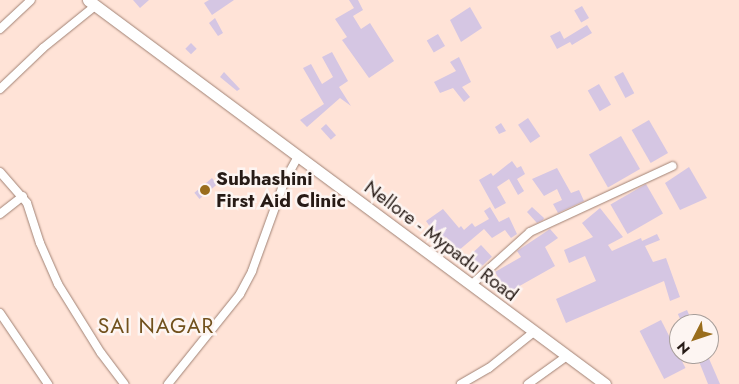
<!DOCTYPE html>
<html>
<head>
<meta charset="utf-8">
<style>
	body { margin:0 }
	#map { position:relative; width:739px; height:384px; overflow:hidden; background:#ffe3d7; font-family:Jost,sans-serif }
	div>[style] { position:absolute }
	.building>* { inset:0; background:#d5c6e3; transform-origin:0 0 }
	.roads { filter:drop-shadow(0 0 1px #a18274) drop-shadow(0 0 1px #a18274) }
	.street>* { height:8px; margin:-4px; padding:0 4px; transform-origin:4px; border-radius:4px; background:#fff }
	.primary>* { height:11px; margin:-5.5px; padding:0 5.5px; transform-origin:5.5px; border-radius:5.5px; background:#fff }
	.dots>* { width:14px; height:14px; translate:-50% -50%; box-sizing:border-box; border:2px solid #fdf5f2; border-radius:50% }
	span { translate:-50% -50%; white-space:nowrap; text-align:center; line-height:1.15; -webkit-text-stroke:5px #fdf5f2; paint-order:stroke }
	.poi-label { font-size:19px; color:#271b16; font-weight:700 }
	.left { translate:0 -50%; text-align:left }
	.street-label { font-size:19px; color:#271b16 }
	.quarter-label { font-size:21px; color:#71511d; letter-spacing:1px }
	.north { position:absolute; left:669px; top:314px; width:50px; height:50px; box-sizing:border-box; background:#fdf5f2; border:1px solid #a79e9a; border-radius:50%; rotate:229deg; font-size:14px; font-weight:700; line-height:20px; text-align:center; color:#271b16 }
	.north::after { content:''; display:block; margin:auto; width:18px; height:22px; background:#9a6d1c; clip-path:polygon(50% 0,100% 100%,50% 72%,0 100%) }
</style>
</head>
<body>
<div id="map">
	<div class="building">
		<div style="clip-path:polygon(133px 0,149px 0,140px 8px)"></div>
		<div style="clip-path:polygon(209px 0,234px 0,212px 15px,204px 3px)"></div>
		<div style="clip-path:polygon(349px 0,358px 0,363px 10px,353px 16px,361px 29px,370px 23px,394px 61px,369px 78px,342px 40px,347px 37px,335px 19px,354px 8px)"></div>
		<div style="left:582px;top:6px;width:14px;height:9px;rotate:60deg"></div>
		<div style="clip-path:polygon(470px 7px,482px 28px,461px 42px,450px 20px)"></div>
		<div style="clip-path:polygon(215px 18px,223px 33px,218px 36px,209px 23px)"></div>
		<div style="clip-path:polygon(587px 25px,592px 33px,572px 45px,570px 42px,557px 49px,550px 36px,560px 31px,564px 39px)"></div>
		<div style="left:438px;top:34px;width:14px;height:13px;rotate:60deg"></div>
		<div style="left:191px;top:43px;width:8px;height:8px;rotate:45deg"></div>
		<div style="clip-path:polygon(332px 52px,348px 81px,339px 87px,351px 106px,340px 98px,307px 127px,300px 120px,324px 104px,303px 68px,311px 64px,322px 84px,333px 77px,322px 57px)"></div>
		<div style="clip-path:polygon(459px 57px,471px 82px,462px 87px,470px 97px,464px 102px,453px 88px,440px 93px,434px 82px,456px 71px,450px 62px)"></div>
		<div style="clip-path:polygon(224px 72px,240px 89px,237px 91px,220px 77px)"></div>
		<div style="left:623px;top:72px;width:24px;height:10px;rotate:62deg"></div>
		<div style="left:599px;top:84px;width:24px;height:13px;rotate:60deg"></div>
		<div style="left:528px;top:118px;width:22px;height:12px;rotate:56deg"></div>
		<div style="left:649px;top:120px;width:38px;height:20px;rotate:60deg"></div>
		<div style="clip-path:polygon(501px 123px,506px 131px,499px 134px,495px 127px)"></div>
		<div style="left:326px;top:124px;width:15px;height:7px;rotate:48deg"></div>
		<div style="left:621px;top:136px;width:38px;height:37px;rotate:60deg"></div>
		<div style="clip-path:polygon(512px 161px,517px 168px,521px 166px,525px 174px,517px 179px,524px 191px,518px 195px,509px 179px,497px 187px,506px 203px,495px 209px,479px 180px,491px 173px,493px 176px)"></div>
		<div style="clip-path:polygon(689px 167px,707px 198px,680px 210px,665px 183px)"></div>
		<div style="clip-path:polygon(557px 168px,571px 193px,579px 190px,584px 201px,558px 213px,553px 204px,562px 200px,557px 189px,544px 196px,532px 179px)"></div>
		<div style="left:212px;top:178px;width:8px;height:23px;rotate:50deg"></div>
		<div style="left:646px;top:184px;width:34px;height:41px;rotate:60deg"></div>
		<div style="clip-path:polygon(490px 207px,499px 222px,509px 217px,517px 234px,511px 238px,505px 230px,492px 238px,484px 229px,458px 251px,446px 237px,440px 241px,426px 221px,443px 209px,459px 228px,461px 226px,464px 230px,472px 223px,475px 227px,489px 219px,484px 211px)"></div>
		<div style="clip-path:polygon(532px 207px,544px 218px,543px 220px,537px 223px,527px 212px)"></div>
		<div style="clip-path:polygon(600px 208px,623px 237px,608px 245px,612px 251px,641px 238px,642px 241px,657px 234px,660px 240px,645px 246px,653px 262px,666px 258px,680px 297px,670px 301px,664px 281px,566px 323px,556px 299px,596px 281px,585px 256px,569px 263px,564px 250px,593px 237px,582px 223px)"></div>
		<div style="clip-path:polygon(550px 229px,558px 238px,545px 247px,555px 266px,507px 293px,495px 272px,521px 257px,517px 251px)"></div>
		<div style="left:481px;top:245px;width:16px;height:23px;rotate:47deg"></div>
		<div style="left:687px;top:310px;width:10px;height:10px;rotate:66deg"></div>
		<div style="left:661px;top:320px;width:54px;height:24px;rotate:63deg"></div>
		<div style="clip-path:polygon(696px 354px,707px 354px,720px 384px,708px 384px)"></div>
	</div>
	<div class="roads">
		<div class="street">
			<div style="left:0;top:29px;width:42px;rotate:-43.1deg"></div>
			<div style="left:0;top:89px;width:59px;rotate:-43.6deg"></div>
			<div style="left:43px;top:48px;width:67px;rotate:-38.9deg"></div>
			<div style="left:0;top:172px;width:41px;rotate:48.9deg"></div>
			<div style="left:27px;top:203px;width:42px;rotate:72deg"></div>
			<div style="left:40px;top:243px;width:45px;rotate:66.3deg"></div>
			<div style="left:58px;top:284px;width:81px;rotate:58.1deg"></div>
			<div style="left:101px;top:353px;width:39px;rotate:53deg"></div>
			<div style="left:0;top:214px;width:29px;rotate:-38deg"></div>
			<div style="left:471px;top:285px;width:79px;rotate:-41.9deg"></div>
			<div style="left:530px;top:232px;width:157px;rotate:-24.8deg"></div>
			<div style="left:0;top:313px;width:86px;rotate:55.9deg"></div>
			<div style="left:168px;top:384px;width:115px;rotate:-51.3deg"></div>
			<div style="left:240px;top:294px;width:26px;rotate:-62deg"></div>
			<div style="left:252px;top:271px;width:97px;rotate:-70.1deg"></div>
			<div style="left:285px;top:180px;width:26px;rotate:-61deg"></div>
			<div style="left:461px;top:384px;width:32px;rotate:-30deg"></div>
			<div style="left:489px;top:368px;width:58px;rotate:-38.7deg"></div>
			<div style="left:528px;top:384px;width:48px;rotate:-35.7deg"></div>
		</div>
		<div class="primary">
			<div style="left:88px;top:0;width:644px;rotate:36.6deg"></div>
		</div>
	</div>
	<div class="dots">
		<div style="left:205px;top:190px;background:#9a6d1c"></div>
	</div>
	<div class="poi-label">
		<span class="left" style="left:216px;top:190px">Subhashini<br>First Aid Clinic</span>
	</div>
	<div class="street-label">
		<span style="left:441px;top:241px;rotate:37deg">Nellore - Mypadu Road</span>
	</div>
	<div class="quarter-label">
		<span style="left:156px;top:326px">SAI NAGAR</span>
	</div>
	<div class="north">N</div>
</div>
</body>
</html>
